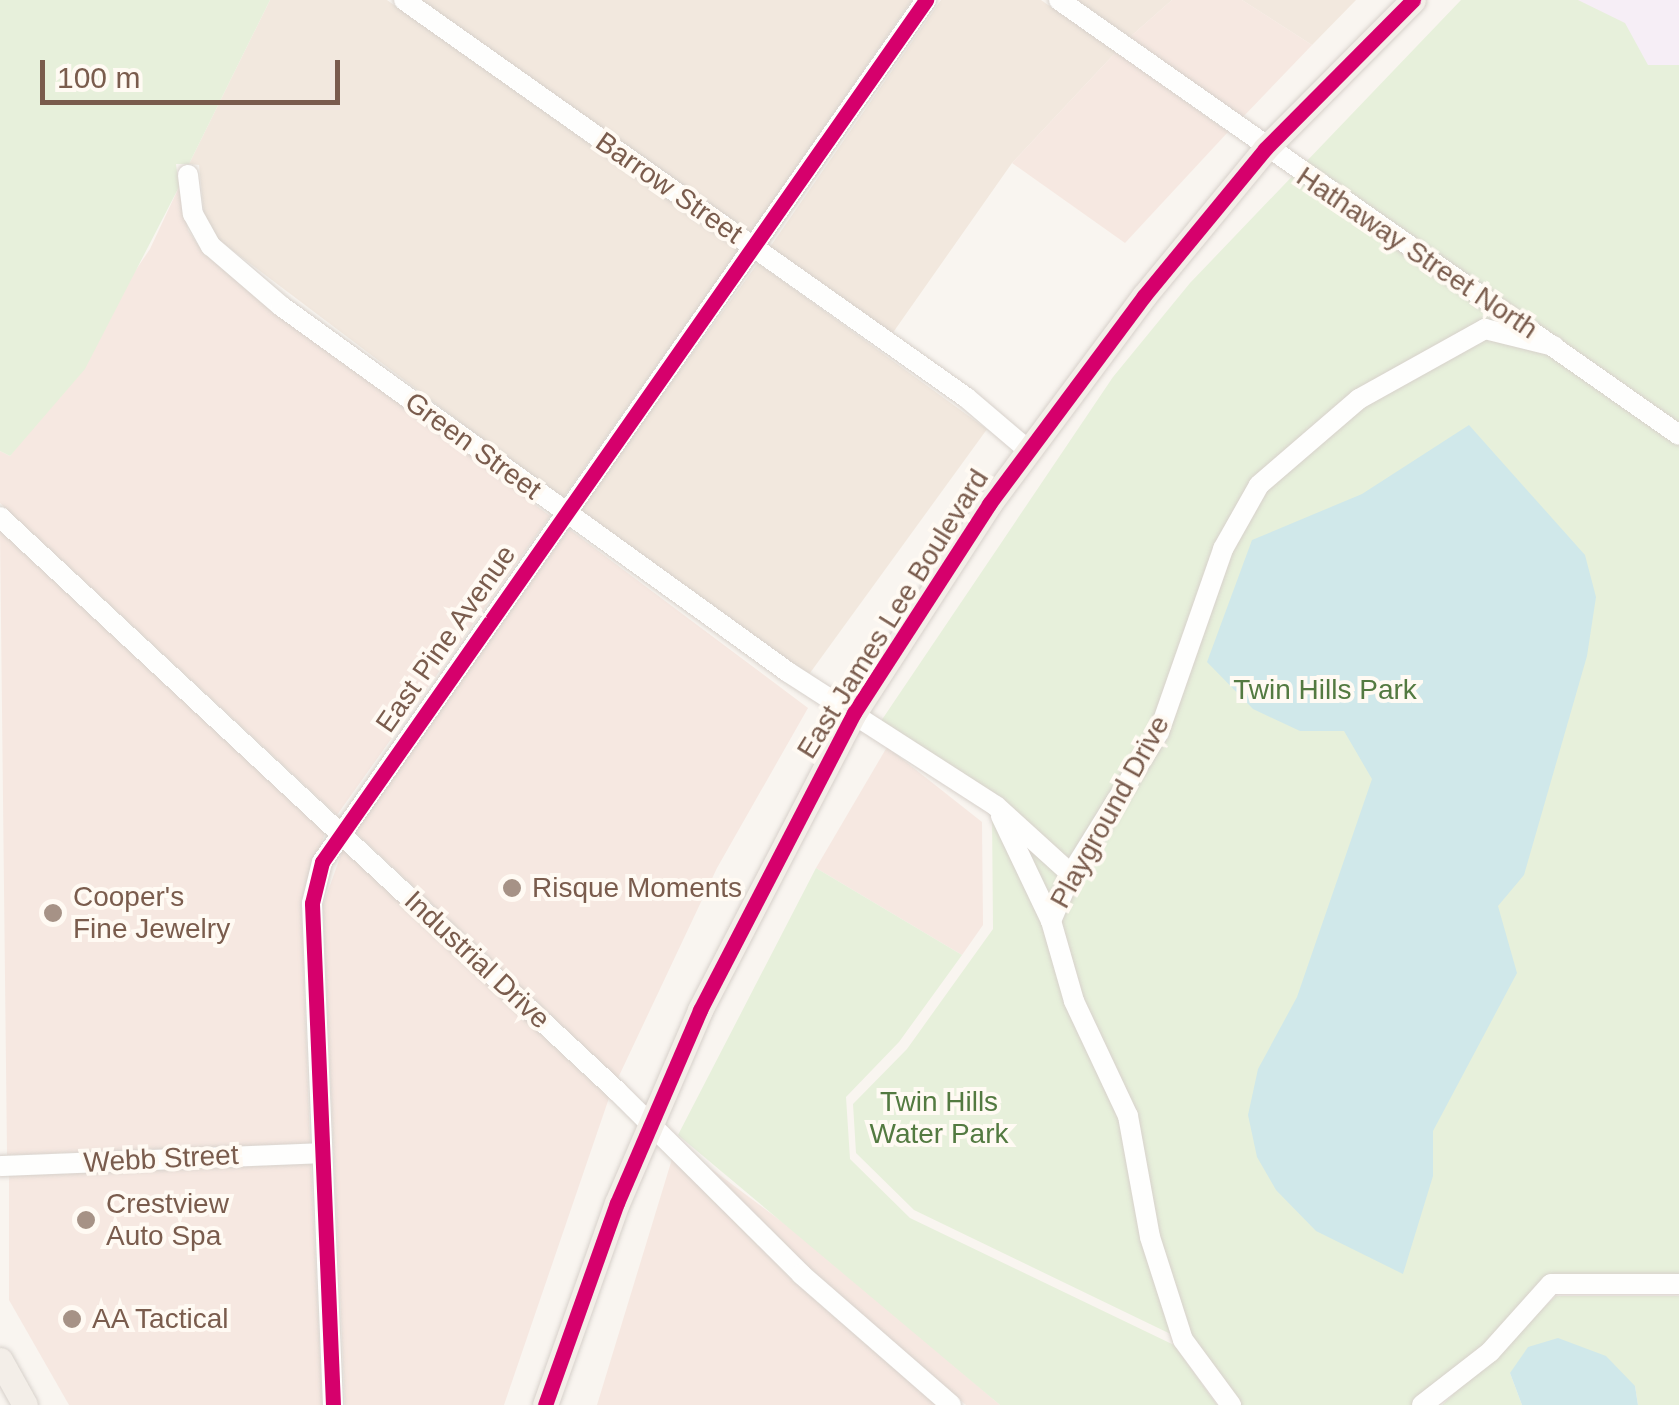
<!DOCTYPE html>
<html>
<head>
<meta charset="utf-8">
<style>
	body { margin:0 }
	#map { position:relative; width:1679px; height:1405px; overflow:hidden; background:#f9f5f0; font-family:Helvetica,sans-serif }
	div>[style] { position:absolute }
	.residential>* { inset:0; background:#f2e8de; transform-origin:0 0 }
	.commercial>* { inset:0; background:#f6e8e1 }
	.education>* { inset:0; background:#f6eef6 }
	.green>* { inset:0; background:#e7f0db }
	.water>* { inset:0; background:#d0e8ea }
	.roads { filter:drop-shadow(0 0 2px #d7d1cb) drop-shadow(0 0 2px #d7d1cb) }
	.minor>* { height:20px; margin:-10px; padding:0 10px; transform-origin:10px; border-radius:10px; background:#fefefd }
	.major>* { height:25px; margin:-12.5px; padding:0 12.5px; transform-origin:12.5px; border-radius:12.5px; background:#f3eee8 }
	.cycleway>* { height:15px; margin:-7.5px; padding:0 7.5px; transform-origin:7.5px; border-radius:7.5px; background:#d6006c }
	.dots>* { width:28px; height:28px; translate:-50% -50%; box-sizing:border-box; border:5px solid #fffaf3; border-radius:50% }
	span { translate:-50% -50%; white-space:nowrap; text-align:center; line-height:1.15; -webkit-text-stroke:8px #fffaf3; paint-order:stroke }
	.street-label { font-size:28px; color:#7a5c4d }
	.park-label { font-size:28px; color:#537a41 }
	.poi-label { font-size:28px; color:#7a5c4d }
	.left { translate:0 -50%; text-align:left }
	.scale { position:absolute; left:40px; top:60px; width:300px; height:45px; box-sizing:border-box; border:5px solid #7a5c4d; border-top:0; padding-left:12px; font-size:30px; line-height:35px; white-space:nowrap; color:#7a5c4d; -webkit-text-stroke:8px #fffaf3; paint-order:stroke }
</style>
</head>
<body>
<div id="map">
	<div class="residential">
		<div style="clip-path:polygon(270px 0,387px 0,739px 250px,562px 499px,219px 240px,204px 213px,199px 165px,189px 164px)"></div>
		<div style="clip-path:polygon(421px 0,912px 0,750px 234px)"></div>
		<div style="clip-path:polygon(941px 0,1041px 0,1116px 52px,1012px 163px,892px 334px,770px 247px)"></div>
		<div style="clip-path:polygon(1077px 0,1172px 0,1130px 37px)"></div>
		<div style="clip-path:polygon(1242px 0,1356px 0,1312px 45px)"></div>
		<div style="left:758px;top:263px;width:283px;height:306px;rotate:36deg"></div>
	</div>
	<div class="commercial">
		<div style="clip-path:polygon(1172px 0,1242px 0,1312px 45px,1242px 118px,1130px 37px)"></div>
		<div style="clip-path:polygon(1116px 52px,1228px 132px,1125px 243px,1012px 163px)"></div>
		<div style="clip-path:polygon(179px 187px,188px 230px,204px 254px,550px 516px,337px 815px,0 503px,0 451px,10px 456px,150px 249px)"></div>
		<div style="clip-path:polygon(569px 529px,808px 708px,717px 868px,618px 1078px,354px 831px)"></div>
		<div style="clip-path:polygon(0 531px,325px 833px,301px 902px,310px 1143px,7px 1155px)"></div>
		<div style="clip-path:polygon(887px 747px,982px 822px,983px 925px,962px 955px,816px 868px)"></div>
		<div style="clip-path:polygon(343px 849px,609px 1098px,504px 1405px,345px 1405px,323px 905px)"></div>
		<div style="clip-path:polygon(672px 1159px,793px 1281px,936px 1405px,597px 1405px)"></div>
		<div style="clip-path:polygon(311px 1164px,322px 1405px,69px 1405px,9px 1300px,9px 1176px)"></div>
		<div style="clip-path:polygon(709px 1167px,821px 1251px,1000px 1405px,966px 1405px,808px 1267px)"></div>
	</div>
	<div class="education">
		<div style="clip-path:polygon(1578px 0,1679px 0,1679px 65px,1648px 65px)"></div>
	</div>
	<div class="green">
		<div style="clip-path:polygon(0 0,270px 0,189px 164px,176px 164px,179px 187px,85px 369px,10px 456px,0 451px)"></div>
		<div style="clip-path:polygon(1461px 0,1578px 0,1625px 23px,1648px 65px,1679px 65px,1679px 1287px,1551px 1284px,1422px 1405px,1231px 1405px,1183px 1340px,914px 1210px,856px 1153px,853px 1104px,907px 1049px,993px 929px,992px 813px,877px 727px,1113px 377px,1190px 283px)"></div>
		<div style="clip-path:polygon(816px 868px,962px 955px,899px 1042px,846px 1097px,850px 1159px,910px 1218px,1174px 1345px,1217px 1405px,1000px 1405px,678px 1135px)"></div>
		<div style="clip-path:polygon(1556px 1296px,1679px 1296px,1679px 1405px,1638px 1405px,1635px 1386px,1510px 1373px,1522px 1405px,1442px 1405px)"></div>
	</div>
	<div class="water">
		<div style="clip-path:polygon(1469px 425px,1585px 555px,1596px 597px,1587px 656px,1524px 875px,1498px 906px,1517px 973px,1433px 1131px,1433px 1176px,1403px 1274px,1316px 1231px,1276px 1190px,1257px 1157px,1248px 1115px,1258px 1069px,1297px 997px,1372px 779px,1344px 731px,1300px 731px,1253px 709px,1207px 662px,1252px 540px,1362px 494px)"></div>
		<div style="clip-path:polygon(1558px 1338px,1606px 1356px,1635px 1386px,1638px 1405px,1522px 1405px,1510px 1373px,1528px 1347px)"></div>
	</div>
	<div class="roads">
		<div class="minor">
			<div style="left:404px;top:0;width:689px;rotate:35.26deg"></div>
			<div style="left:967px;top:398px;width:80px;rotate:40.4deg"></div>
			<div style="left:1059px;top:0;width:757px;rotate:35.05deg"></div>
			<div style="left:188px;top:175px;width:39px;rotate:83deg"></div>
			<div style="left:193px;top:214px;width:37px;rotate:61deg"></div>
			<div style="left:211px;top:246px;width:92px;rotate:40.6deg"></div>
			<div style="left:281px;top:306px;width:625px;rotate:35.83deg"></div>
			<div style="left:788px;top:672px;width:247px;rotate:32.8deg"></div>
			<div style="left:996px;top:806px;width:101px;rotate:42.2deg"></div>
			<div style="left:0;top:517px;width:843px;rotate:42.93deg"></div>
			<div style="left:617px;top:1091px;width:260px;rotate:44.8deg"></div>
			<div style="left:801px;top:1274px;width:199px;rotate:41.1deg"></div>
			<div style="left:1001px;top:816px;width:116px;rotate:64.5deg"></div>
			<div style="left:0;top:1166px;width:322px;rotate:-2.3deg"></div>
			<div style="left:333px;top:1405px;width:502px;rotate:-92.4deg"></div>
			<div style="left:312px;top:903px;width:42px;rotate:-76.3deg"></div>
			<div style="left:322px;top:862px;width:1053px;rotate:-54.98deg"></div>
			<div style="left:1231px;top:1405px;width:81px;rotate:-126.4deg"></div>
			<div style="left:1183px;top:1340px;width:108px;rotate:-107.8deg"></div>
			<div style="left:1150px;top:1237px;width:123px;rotate:-100.3deg"></div>
			<div style="left:1128px;top:1116px;width:127px;rotate:-115.2deg"></div>
			<div style="left:1074px;top:1001px;width:83px;rotate:-106deg"></div>
			<div style="left:1051px;top:921px;width:51px;rotate:-66.9deg"></div>
			<div style="left:1071px;top:874px;width:167px;rotate:-58.2deg"></div>
			<div style="left:1159px;top:732px;width:194px;rotate:-70.7deg"></div>
			<div style="left:1223px;top:549px;width:73px;rotate:-60.6deg"></div>
			<div style="left:1259px;top:485px;width:132px;rotate:-40.7deg"></div>
			<div style="left:1359px;top:399px;width:144px;rotate:-29.1deg"></div>
			<div style="left:1485px;top:329px;width:71px;rotate:13.8deg"></div>
			<div style="left:1422px;top:1405px;width:86px;rotate:-37.9deg"></div>
			<div style="left:1490px;top:1352px;width:91px;rotate:-48.1deg"></div>
			<div style="left:1551px;top:1284px;width:128px"></div>
		</div>
		<div class="major">
			<div style="left:0;top:1360px;width:51px;rotate:60.9deg"></div>
			<div style="left:545px;top:1405px;width:214px;rotate:-70.4deg"></div>
			<div style="left:617px;top:1203px;width:210px;rotate:-66.7deg"></div>
			<div style="left:700px;top:1010px;width:335px;rotate:-62.6deg"></div>
			<div style="left:854px;top:713px;width:249px;rotate:-57.1deg"></div>
			<div style="left:989px;top:504px;width:259px;rotate:-53.3deg"></div>
			<div style="left:1144px;top:296px;width:190px;rotate:-50.5deg"></div>
			<div style="left:1265px;top:149px;width:210px;rotate:-45.2deg"></div>
		</div>
	</div>
	<div class="cycleway">
		<div style="left:333px;top:1405px;width:502px;rotate:-92.4deg"></div>
		<div style="left:312px;top:903px;width:42px;rotate:-76.3deg"></div>
		<div style="left:322px;top:862px;width:1053px;rotate:-54.98deg"></div>
		<div style="left:545px;top:1405px;width:214px;rotate:-70.4deg"></div>
		<div style="left:617px;top:1203px;width:210px;rotate:-66.7deg"></div>
		<div style="left:700px;top:1010px;width:335px;rotate:-62.6deg"></div>
		<div style="left:854px;top:713px;width:249px;rotate:-57.1deg"></div>
		<div style="left:989px;top:504px;width:259px;rotate:-53.3deg"></div>
		<div style="left:1144px;top:296px;width:190px;rotate:-50.5deg"></div>
		<div style="left:1265px;top:149px;width:210px;rotate:-45.2deg"></div>
	</div>
	<div class="dots">
		<div style="left:512px;top:888px;background:#a69286"></div>
		<div style="left:53px;top:913px;background:#a69286"></div>
		<div style="left:86px;top:1220px;background:#a69286"></div>
		<div style="left:72px;top:1319px;background:#a69286"></div>
	</div>
	<div class="street-label">
		<span style="left:669px;top:188px;rotate:35deg">Barrow Street</span>
		<span style="left:1417px;top:253px;rotate:34deg">Hathaway Street North</span>
		<span style="left:473px;top:446px;rotate:36deg">Green Street</span>
		<span style="left:893px;top:614px;rotate:-58deg">East James Lee Boulevard</span>
		<span style="left:446px;top:639px;rotate:-55deg">East Pine Avenue</span>
		<span style="left:1110px;top:812px;rotate:-61deg">Playground Drive</span>
		<span style="left:477px;top:960px;rotate:43deg">Industrial Drive</span>
		<span style="left:161px;top:1159px;rotate:-3deg">Webb Street</span>
	</div>
	<div class="park-label">
		<span style="left:1325px;top:690px">Twin Hills Park</span>
		<span style="left:939px;top:1118px">Twin Hills<br>Water Park</span>
	</div>
	<div class="poi-label">
		<span class="left" style="left:532px;top:888px">Risque Moments</span>
		<span class="left" style="left:73px;top:913px">Cooper's<br>Fine Jewelry</span>
		<span class="left" style="left:106px;top:1220px">Crestview<br>Auto Spa</span>
		<span class="left" style="left:92px;top:1319px">AA Tactical</span>
	</div>
	<div class="scale">100 m</div>
</div>
</body>
</html>
